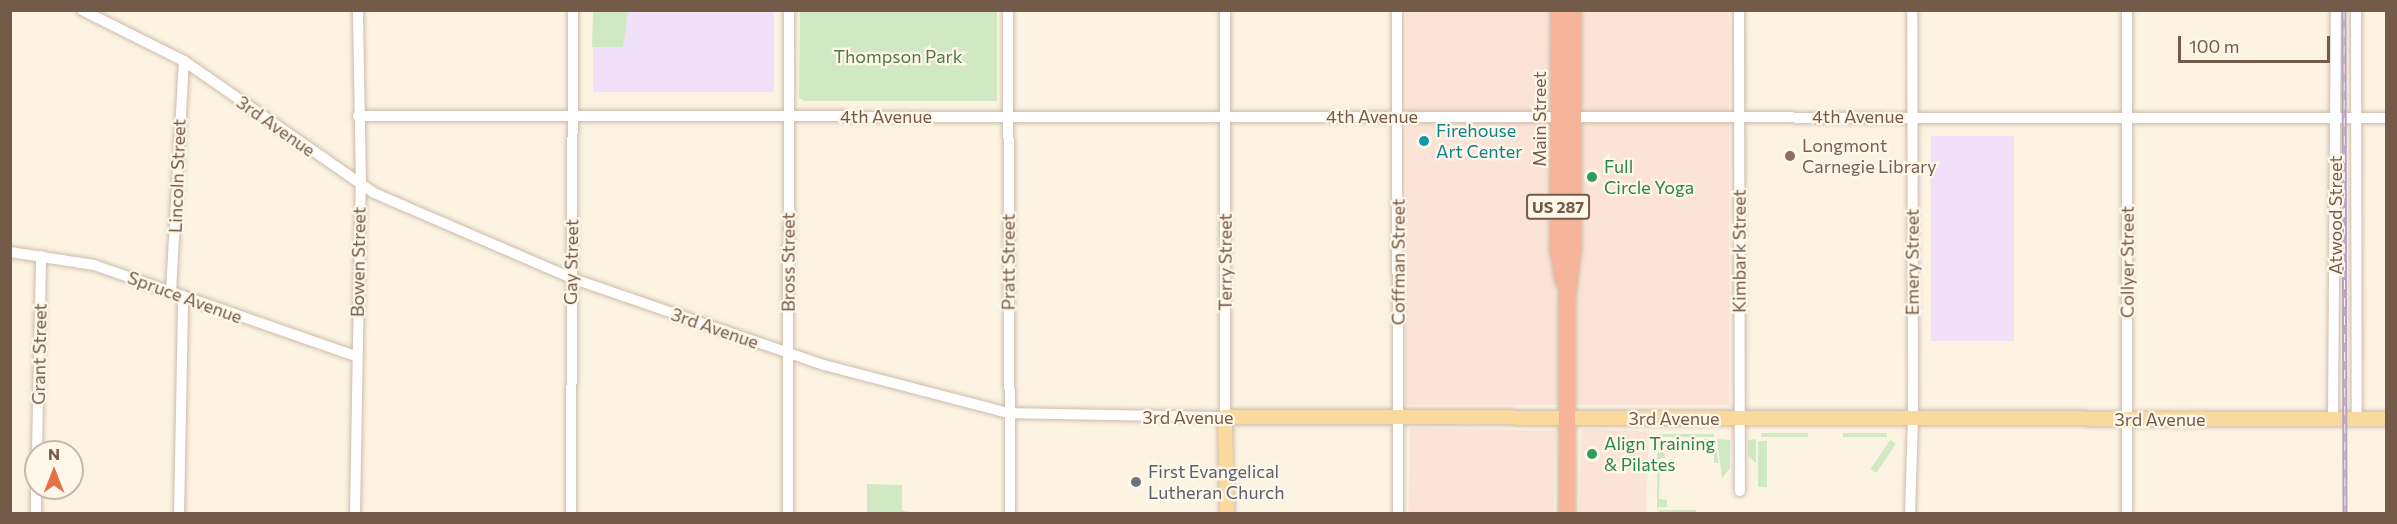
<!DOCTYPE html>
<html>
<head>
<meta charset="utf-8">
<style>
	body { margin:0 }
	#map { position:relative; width:2397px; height:524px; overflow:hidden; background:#fcf3e3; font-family:Commissioner,sans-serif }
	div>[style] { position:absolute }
	.commercial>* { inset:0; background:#fce3d7; transform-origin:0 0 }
	.education>* { inset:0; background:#f0e0f8; transform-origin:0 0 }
	.green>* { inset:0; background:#d1e9c2; transform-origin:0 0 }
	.roads { filter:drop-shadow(0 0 2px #cdbbaa) drop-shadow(0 0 2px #cdbbaa) }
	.minor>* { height:10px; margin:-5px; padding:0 5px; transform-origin:5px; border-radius:5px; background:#fff }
	.major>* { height:14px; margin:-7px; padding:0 7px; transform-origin:7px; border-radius:7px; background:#fada9c }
	.highway>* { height:16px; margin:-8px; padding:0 8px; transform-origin:8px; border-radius:8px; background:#f6b59a }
	.rail>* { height:5px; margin-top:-2.5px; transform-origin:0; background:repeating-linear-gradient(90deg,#fff7e9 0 9px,#b6a2c5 0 18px); box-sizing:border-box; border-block:2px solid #b6a2c5 }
	.dots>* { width:16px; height:16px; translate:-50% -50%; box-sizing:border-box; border:3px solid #fff7e9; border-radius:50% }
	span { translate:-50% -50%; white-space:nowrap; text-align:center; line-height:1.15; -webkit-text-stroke:4.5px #fff7e9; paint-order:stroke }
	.shield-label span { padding:2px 4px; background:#fff7e9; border:2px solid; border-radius:4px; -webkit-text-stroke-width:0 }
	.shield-label { font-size:16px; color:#745a49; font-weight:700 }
	.park-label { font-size:18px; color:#507a42 }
	.street-label { font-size:18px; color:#745a49 }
	.culture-label { font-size:18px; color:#0d838f }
	.left { translate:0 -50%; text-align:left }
	.education-label { font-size:18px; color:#785e54 }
	.leisure-label { font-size:18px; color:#27864d }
	.worship-label { font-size:18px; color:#5b616d }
	.frame { position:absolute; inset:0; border:12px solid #745a49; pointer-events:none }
	.north { position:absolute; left:24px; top:440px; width:60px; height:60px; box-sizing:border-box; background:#fff7e9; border:2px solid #c7b8a9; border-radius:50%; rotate:0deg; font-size:16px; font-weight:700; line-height:24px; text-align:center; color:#745a49 }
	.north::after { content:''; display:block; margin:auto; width:21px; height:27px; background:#e67149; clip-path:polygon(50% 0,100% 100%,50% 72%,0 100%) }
	.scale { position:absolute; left:2178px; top:36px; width:152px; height:27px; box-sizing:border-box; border:3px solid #745a49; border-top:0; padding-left:8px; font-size:18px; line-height:21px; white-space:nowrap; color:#745a49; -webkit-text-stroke:4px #fff7e9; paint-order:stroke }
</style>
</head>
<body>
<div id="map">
	<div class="commercial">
		<div style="left:1406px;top:11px;width:323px;height:394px"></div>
		<div style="left:1410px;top:428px;width:145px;height:85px;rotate:1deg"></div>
		<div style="left:1582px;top:429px;width:67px;height:84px;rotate:2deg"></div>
	</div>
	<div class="education">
		<div style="left:593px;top:11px;width:181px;height:81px"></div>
		<div style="left:1931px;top:136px;width:83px;height:205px"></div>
	</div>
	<div class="green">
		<div style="clip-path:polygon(593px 11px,628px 11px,623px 47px,592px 47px)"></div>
		<div style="clip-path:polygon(800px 11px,997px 11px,997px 101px,805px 101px,799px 98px)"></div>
		<div style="left:1761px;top:433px;width:47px;height:4px"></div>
		<div style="left:1843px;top:433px;width:44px;height:4px"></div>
		<div style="left:1659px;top:434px;width:55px;height:3px"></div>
		<div style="clip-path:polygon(1657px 439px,1666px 458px,1661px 458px,1660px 463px,1659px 499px,1667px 500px,1667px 507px,1658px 507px,1657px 514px)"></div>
		<div style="clip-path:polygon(1663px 439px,1714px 439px,1719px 463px,1714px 463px,1714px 455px,1705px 454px,1705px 448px,1668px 448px,1668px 454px)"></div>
		<div style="clip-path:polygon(1717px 439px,1730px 440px,1730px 468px,1722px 478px)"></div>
		<div style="clip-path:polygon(1756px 439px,1756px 463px,1748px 456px,1748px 440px)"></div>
		<div style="left:1890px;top:440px;width:7px;height:35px;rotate:34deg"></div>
		<div style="left:1758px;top:441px;width:9px;height:46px"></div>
		<div style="clip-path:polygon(867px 484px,902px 485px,902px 510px,912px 513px,867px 513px)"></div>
		<div style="left:1659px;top:510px;width:37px;height:3px"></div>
	</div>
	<div class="roads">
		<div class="minor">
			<div style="left:82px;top:10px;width:114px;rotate:26.6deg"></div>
			<div style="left:184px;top:61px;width:231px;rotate:34.8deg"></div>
			<div style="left:374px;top:193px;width:215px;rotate:23.3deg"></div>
			<div style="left:571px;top:278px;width:268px;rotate:19deg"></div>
			<div style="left:824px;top:365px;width:190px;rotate:14.6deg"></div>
			<div style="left:1008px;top:413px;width:217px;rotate:1.1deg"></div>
			<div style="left:1225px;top:417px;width:407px;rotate:-90deg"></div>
			<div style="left:1008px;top:10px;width:504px;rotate:89.77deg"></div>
			<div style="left:1397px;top:10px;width:504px;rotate:89.89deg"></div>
			<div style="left:1739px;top:10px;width:481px;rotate:89.9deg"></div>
			<div style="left:2127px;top:10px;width:504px;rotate:90deg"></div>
			<div style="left:2356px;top:10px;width:409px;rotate:89.9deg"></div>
			<div style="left:358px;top:116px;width:2028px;rotate:0.06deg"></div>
			<div style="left:10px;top:252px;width:85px;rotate:8.8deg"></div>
			<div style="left:94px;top:265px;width:277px;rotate:19.2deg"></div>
			<div style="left:171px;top:292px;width:231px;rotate:-86.8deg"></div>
			<div style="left:2333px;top:419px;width:409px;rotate:-89.6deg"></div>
			<div style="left:37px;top:452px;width:196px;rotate:-88.8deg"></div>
			<div style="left:36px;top:514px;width:26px;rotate:-90deg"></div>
			<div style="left:179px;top:514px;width:218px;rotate:-88.9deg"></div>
			<div style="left:355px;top:514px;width:328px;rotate:-89deg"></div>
			<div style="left:361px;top:186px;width:176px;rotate:-91deg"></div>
			<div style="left:571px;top:514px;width:504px;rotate:-89.77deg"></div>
			<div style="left:788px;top:514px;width:504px;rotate:-89.89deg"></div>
			<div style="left:1910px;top:514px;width:95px;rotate:-88.2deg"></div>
			<div style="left:1913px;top:419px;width:409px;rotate:-90.1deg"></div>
		</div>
		<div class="major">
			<div style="left:1227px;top:514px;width:97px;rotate:-91.2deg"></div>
			<div style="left:1225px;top:417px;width:1161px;rotate:0.1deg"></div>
		</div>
		<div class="highway">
			<div style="left:1559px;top:10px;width:239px;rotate:90.2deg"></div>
			<div style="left:1558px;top:249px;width:34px;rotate:80deg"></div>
			<div style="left:1567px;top:514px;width:216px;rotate:-90deg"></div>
			<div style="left:1567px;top:298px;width:48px;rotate:-82.9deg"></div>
			<div style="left:1573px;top:250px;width:240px;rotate:-90deg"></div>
		</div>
	</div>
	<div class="rail">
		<div style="left:2344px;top:10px;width:504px;rotate:89.89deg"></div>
	</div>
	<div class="dots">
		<div style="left:1424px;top:141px;background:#0f9aa8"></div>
		<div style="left:1790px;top:156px;background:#8d6e63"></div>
		<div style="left:1592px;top:177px;background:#2e9e5b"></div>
		<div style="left:1592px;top:454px;background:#2e9e5b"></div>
		<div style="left:1136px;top:482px;background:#6b7280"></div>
	</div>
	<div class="shield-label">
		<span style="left:1558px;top:207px">US 287</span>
	</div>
	<div class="park-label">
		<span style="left:898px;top:56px">Thompson Park</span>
	</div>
	<div class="street-label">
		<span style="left:886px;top:116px">4th Avenue</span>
		<span style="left:1372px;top:116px">4th Avenue</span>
		<span style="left:1858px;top:116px">4th Avenue</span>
		<span style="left:1539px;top:119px;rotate:-90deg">Main Street</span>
		<span style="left:276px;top:126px;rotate:35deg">3rd Avenue</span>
		<span style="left:177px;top:176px;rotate:-88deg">Lincoln Street</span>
		<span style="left:2335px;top:215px;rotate:-90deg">Atwood Street</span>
		<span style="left:1739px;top:251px;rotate:-90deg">Kimbark Street</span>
		<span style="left:358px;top:262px;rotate:-89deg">Bowen Street</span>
		<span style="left:571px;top:262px;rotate:-89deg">Gay Street</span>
		<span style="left:788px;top:262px;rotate:-90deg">Bross Street</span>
		<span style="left:1008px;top:262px;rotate:-90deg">Pratt Street</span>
		<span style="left:1225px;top:262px;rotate:-90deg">Terry Street</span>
		<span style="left:1398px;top:262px;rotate:-90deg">Coffman Street</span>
		<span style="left:1912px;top:262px;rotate:-90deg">Emery Street</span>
		<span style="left:2127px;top:262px;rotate:-90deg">Collyer Street</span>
		<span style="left:185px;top:297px;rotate:20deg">Spruce Avenue</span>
		<span style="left:715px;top:328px;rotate:19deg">3rd Avenue</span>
		<span style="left:39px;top:354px;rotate:-89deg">Grant Street</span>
		<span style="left:1188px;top:417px">3rd Avenue</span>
		<span style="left:1674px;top:418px">3rd Avenue</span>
		<span style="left:2160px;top:419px">3rd Avenue</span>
	</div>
	<div class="culture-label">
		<span class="left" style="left:1436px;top:141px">Firehouse<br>Art Center</span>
	</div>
	<div class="education-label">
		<span class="left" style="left:1802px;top:156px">Longmont<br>Carnegie Library</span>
	</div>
	<div class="leisure-label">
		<span class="left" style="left:1604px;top:177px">Full<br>Circle Yoga</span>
		<span class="left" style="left:1604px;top:454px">Align Training<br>&amp; Pilates</span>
	</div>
	<div class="worship-label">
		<span class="left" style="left:1148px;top:482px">First Evangelical<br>Lutheran Church</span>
	</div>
	<div class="frame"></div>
	<div class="north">N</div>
	<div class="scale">100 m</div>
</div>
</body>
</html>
